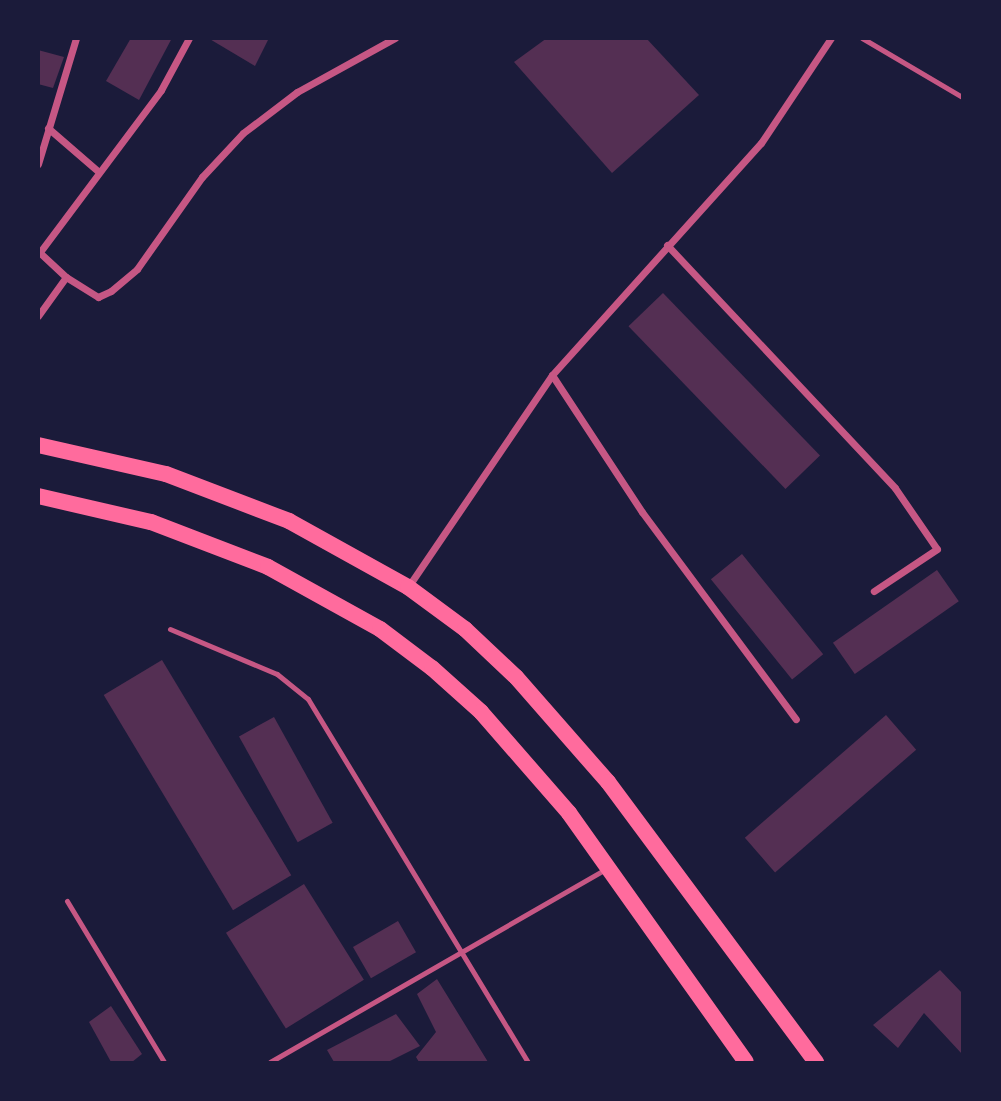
<!DOCTYPE html>
<html>
<head>
<meta charset="utf-8">
<style>
	body { margin:0 }
	#map { position:relative; width:1001px; height:1101px; overflow:hidden; background:#1b1b3a; font-family:Jost,sans-serif }
	div>[style] { position:absolute }
	.building>* { inset:0; background:#542f53; transform-origin:0 0 }
	.service>* { height:5px; margin:-2.5px; padding:0 2.5px; transform-origin:2.5px; border-radius:2.5px; background:#c65784 }
	.minor>* { height:7px; margin:-3.5px; padding:0 3.5px; transform-origin:3.5px; border-radius:3.5px; background:#c65784 }
	.primary>* { height:16px; margin:-8px; padding:0 8px; transform-origin:8px; border-radius:8px; background:#ff6b9d }
	span { translate:-50% -50%; white-space:nowrap; text-align:center; line-height:1.15; -webkit-text-stroke:5px #1b1b3a; paint-order:stroke }
	.frame { position:absolute; inset:0; border:40px solid #1b1b3a; pointer-events:none }
</style>
</head>
<body>
<div id="map">
	<div class="building">
		<div style="clip-path:polygon(131px 38px,172px 38px,139px 100px,106px 81px)"></div>
		<div style="clip-path:polygon(208px 38px,269px 38px,255px 66px)"></div>
		<div style="clip-path:polygon(547px 38px,646px 38px,699px 95px,612px 173px,514px 62px)"></div>
		<div style="clip-path:polygon(38px 50px,64px 57px,53px 88px,38px 84px)"></div>
		<div style="left:663px;top:293px;width:226px;height:48px;rotate:46deg"></div>
		<div style="left:742px;top:554px;width:129px;height:40px;rotate:51deg"></div>
		<div style="left:937px;top:570px;width:38px;height:127px;rotate:55deg"></div>
		<div style="left:162px;top:660px;width:251px;height:68px;rotate:59deg"></div>
		<div style="left:886px;top:715px;width:46px;height:187px;rotate:49deg"></div>
		<div style="left:274px;top:717px;width:121px;height:40px;rotate:61deg"></div>
		<div style="left:304px;top:884px;width:113px;height:92px;rotate:58deg"></div>
		<div style="left:398px;top:921px;width:36px;height:52px;rotate:60deg"></div>
		<div style="clip-path:polygon(940px 970px,962px 993px,962px 1054px,924px 1013px,898px 1048px,873px 1025px)"></div>
		<div style="clip-path:polygon(437px 979px,488px 1062px,419px 1062px,416px 1057px,436px 1032px,417px 994px)"></div>
		<div style="clip-path:polygon(111px 1006px,142px 1054px,132px 1062px,111px 1062px,89px 1022px)"></div>
		<div style="clip-path:polygon(396px 1014px,420px 1046px,388px 1062px,334px 1062px,327px 1050px)"></div>
	</div>
	<div class="service">
		<div style="left:862px;top:38px;width:116px;rotate:30.5deg"></div>
		<div style="left:170px;top:629px;width:116px;rotate:22.8deg"></div>
		<div style="left:277px;top:674px;width:40px;rotate:39deg"></div>
		<div style="left:308px;top:699px;width:424px;rotate:58.8deg"></div>
		<div style="left:67px;top:901px;width:188px;rotate:58.9deg"></div>
		<div style="left:270px;top:1062px;width:389px;rotate:-29.9deg"></div>
	</div>
	<div class="minor">
		<div style="left:48px;top:128px;width:67px;rotate:40.8deg"></div>
		<div style="left:38px;top:164px;width:132px;rotate:-73.2deg"></div>
		<div style="left:667px;top:245px;width:333px;rotate:46.8deg"></div>
		<div style="left:895px;top:488px;width:74px;rotate:55.5deg"></div>
		<div style="left:937px;top:549px;width:76px;rotate:146.3deg"></div>
		<div style="left:38px;top:251px;width:38px;rotate:43deg"></div>
		<div style="left:66px;top:277px;width:48px;rotate:125.7deg"></div>
		<div style="left:40px;top:252px;width:202px;rotate:-53.2deg"></div>
		<div style="left:161px;top:90px;width:59px;rotate:-61.7deg"></div>
		<div style="left:66px;top:277px;width:38px;rotate:32deg"></div>
		<div style="left:98px;top:297px;width:14px;rotate:-25deg"></div>
		<div style="left:111px;top:291px;width:34px;rotate:-40deg"></div>
		<div style="left:137px;top:269px;width:113px;rotate:-54.8deg"></div>
		<div style="left:202px;top:177px;width:60px;rotate:-47deg"></div>
		<div style="left:243px;top:133px;width:68px;rotate:-37.2deg"></div>
		<div style="left:297px;top:92px;width:112px;rotate:-28.9deg"></div>
		<div style="left:552px;top:375px;width:164px;rotate:56.7deg"></div>
		<div style="left:642px;top:512px;width:258px;rotate:53.4deg"></div>
		<div style="left:408px;top:587px;width:256px;rotate:-55.8deg"></div>
		<div style="left:552px;top:375px;width:312px;rotate:-48deg"></div>
		<div style="left:761px;top:143px;width:126px;rotate:-56.3deg"></div>
	</div>
	<div class="primary">
		<div style="left:38px;top:445px;width:131px;rotate:12.8deg"></div>
		<div style="left:166px;top:474px;width:132px;rotate:20.9deg"></div>
		<div style="left:289px;top:521px;width:136px;rotate:29deg"></div>
		<div style="left:408px;top:587px;width:71px;rotate:36.4deg"></div>
		<div style="left:465px;top:629px;width:70px;rotate:43.3deg"></div>
		<div style="left:516px;top:677px;width:140px;rotate:48.8deg"></div>
		<div style="left:608px;top:782px;width:349px;rotate:53.4deg"></div>
		<div style="left:38px;top:496px;width:116px;rotate:13deg"></div>
		<div style="left:151px;top:522px;width:125px;rotate:21deg"></div>
		<div style="left:268px;top:567px;width:128px;rotate:29deg"></div>
		<div style="left:380px;top:629px;width:65px;rotate:36.9deg"></div>
		<div style="left:432px;top:668px;width:66px;rotate:41.9deg"></div>
		<div style="left:481px;top:712px;width:134px;rotate:48.9deg"></div>
		<div style="left:569px;top:813px;width:305px;rotate:54.6deg"></div>
	</div>
	<div class="frame"></div>
</div>
</body>
</html>
